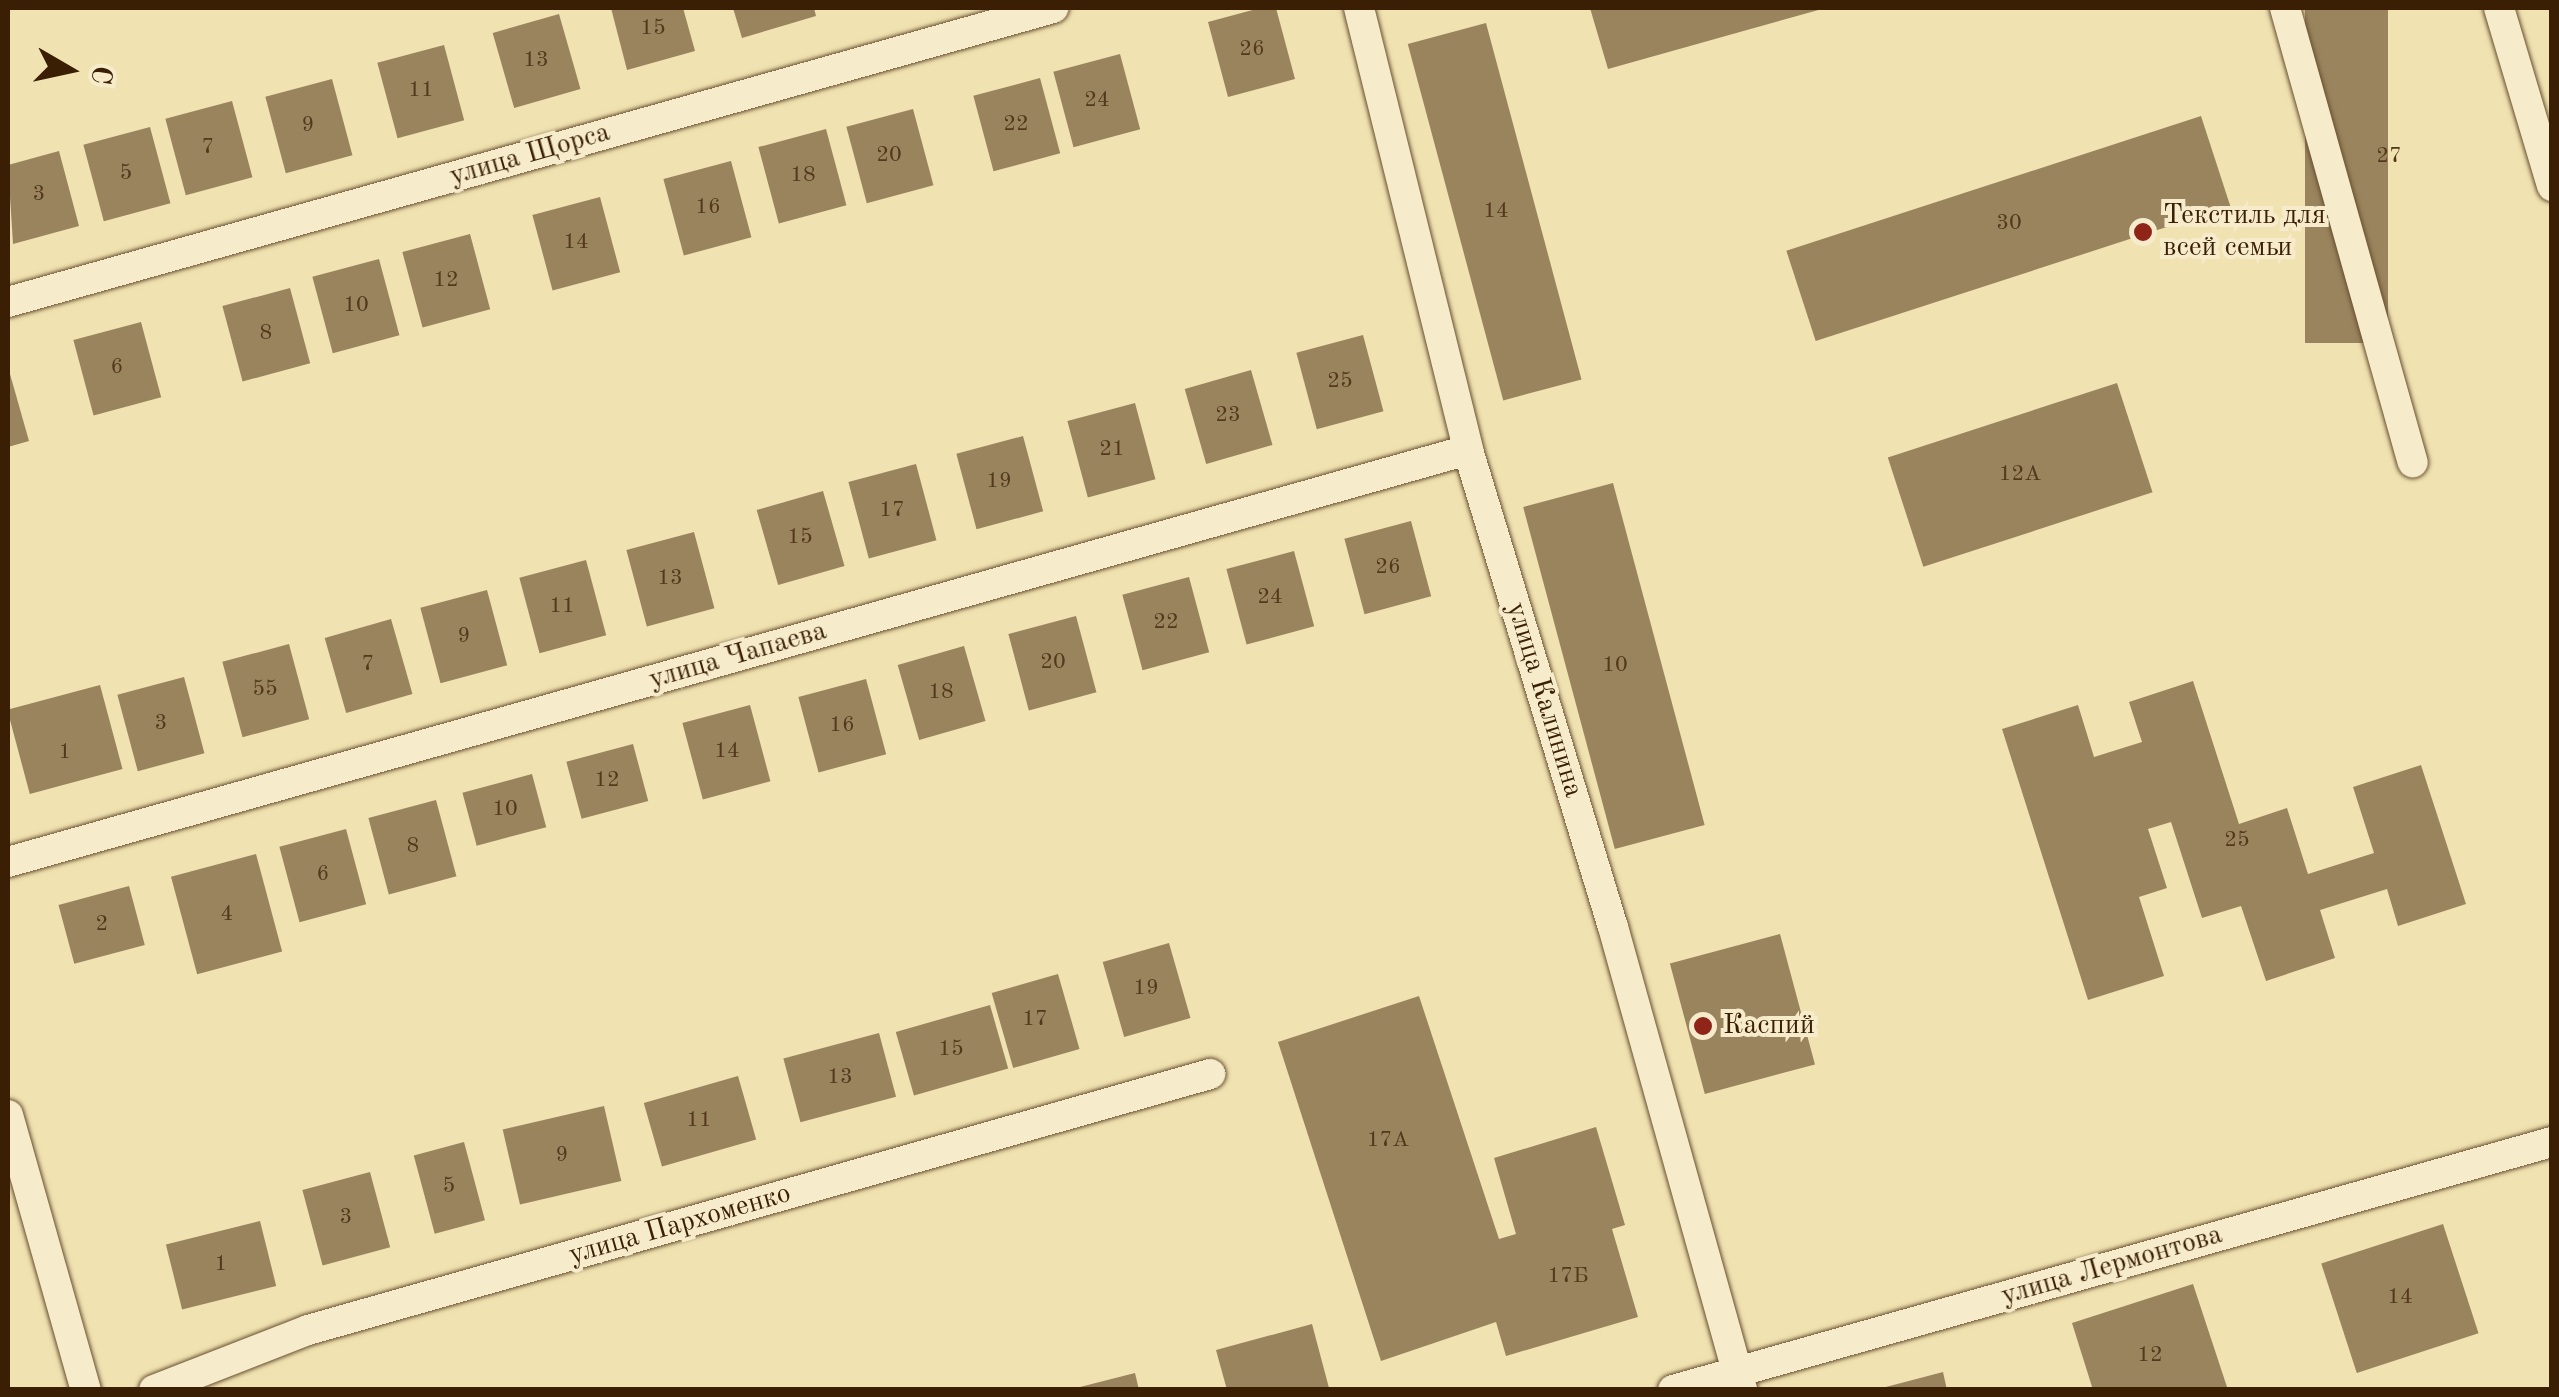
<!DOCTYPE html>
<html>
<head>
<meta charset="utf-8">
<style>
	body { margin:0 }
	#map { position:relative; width:2559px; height:1397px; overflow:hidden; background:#f1e2b1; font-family:"Old Standard TT",serif }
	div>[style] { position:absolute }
	.building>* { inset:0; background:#9a845e; transform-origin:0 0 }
	.roads { filter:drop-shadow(0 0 2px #685030) drop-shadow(0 0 2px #685030) }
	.minor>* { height:30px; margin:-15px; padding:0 15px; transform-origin:15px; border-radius:15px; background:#f6eccc }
	.dots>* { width:28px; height:28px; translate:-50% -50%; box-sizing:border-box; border:5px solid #f6eccc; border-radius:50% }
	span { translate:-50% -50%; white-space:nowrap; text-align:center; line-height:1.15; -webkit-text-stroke:8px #f6eccc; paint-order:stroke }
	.number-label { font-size:22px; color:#53381b }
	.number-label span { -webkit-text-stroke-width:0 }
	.street-label { font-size:28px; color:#3b1f05 }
	.poi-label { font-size:28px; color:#3b1f05 }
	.left { translate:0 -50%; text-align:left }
	.frame { position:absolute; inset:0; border:10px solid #3b1f05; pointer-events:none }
	.north { position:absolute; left:20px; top:20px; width:100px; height:100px; -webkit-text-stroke:8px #f6eccc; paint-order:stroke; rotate:99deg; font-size:28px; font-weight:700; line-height:40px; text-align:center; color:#3b1f05 }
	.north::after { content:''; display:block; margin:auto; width:35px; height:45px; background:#3b1f05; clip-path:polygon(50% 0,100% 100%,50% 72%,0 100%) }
</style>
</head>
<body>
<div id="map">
	<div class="building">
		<div style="clip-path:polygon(611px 8px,683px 8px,695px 51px,627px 70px)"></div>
		<div style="clip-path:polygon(733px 8px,814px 8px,816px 16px,742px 38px)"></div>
		<div style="clip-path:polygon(1260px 8px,1276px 8px,1295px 79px,1228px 97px,1208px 22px)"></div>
		<div style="clip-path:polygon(1590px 8px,1822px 8px,1822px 9px,1608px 69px)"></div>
		<div style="left:2305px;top:8px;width:83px;height:335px"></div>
		<div style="left:559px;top:14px;width:78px;height:69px;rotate:74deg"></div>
		<div style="left:1486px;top:23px;width:369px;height:81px;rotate:75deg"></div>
		<div style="left:444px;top:45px;width:78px;height:69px;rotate:75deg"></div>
		<div style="left:1120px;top:54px;width:78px;height:69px;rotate:75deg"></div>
		<div style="left:1040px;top:78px;width:78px;height:69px;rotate:75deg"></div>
		<div style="left:332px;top:79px;width:79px;height:69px;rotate:75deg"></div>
		<div style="left:232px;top:101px;width:79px;height:69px;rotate:75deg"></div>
		<div style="left:913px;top:109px;width:79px;height:69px;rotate:75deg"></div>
		<div style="left:2201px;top:116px;width:95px;height:436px;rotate:72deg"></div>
		<div style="left:150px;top:127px;width:79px;height:69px;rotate:75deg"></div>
		<div style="left:826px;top:129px;width:79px;height:70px;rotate:75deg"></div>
		<div style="clip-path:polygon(59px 151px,79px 226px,13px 244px,8px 165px)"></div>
		<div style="left:731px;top:161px;width:79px;height:70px;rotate:75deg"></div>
		<div style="left:600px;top:197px;width:78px;height:70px;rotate:75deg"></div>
		<div style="left:470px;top:234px;width:78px;height:70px;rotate:75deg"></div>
		<div style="left:379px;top:259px;width:79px;height:69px;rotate:75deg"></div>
		<div style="left:290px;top:288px;width:78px;height:70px;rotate:75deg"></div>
		<div style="left:141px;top:322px;width:78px;height:70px;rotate:75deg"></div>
		<div style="left:1363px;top:335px;width:79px;height:69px;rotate:75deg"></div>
		<div style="clip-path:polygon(8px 367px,29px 441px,8px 447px)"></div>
		<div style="left:1251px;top:370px;width:78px;height:69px;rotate:74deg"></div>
		<div style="left:2117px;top:383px;width:115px;height:241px;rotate:72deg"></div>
		<div style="left:1135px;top:403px;width:79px;height:70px;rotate:75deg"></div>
		<div style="left:1023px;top:436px;width:78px;height:69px;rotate:75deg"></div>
		<div style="left:916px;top:464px;width:79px;height:70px;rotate:75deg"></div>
		<div style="left:1613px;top:483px;width:354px;height:93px;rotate:75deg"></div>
		<div style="left:823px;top:491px;width:78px;height:69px;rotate:74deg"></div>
		<div style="left:1411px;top:521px;width:78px;height:69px;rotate:75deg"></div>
		<div style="left:694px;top:532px;width:79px;height:70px;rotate:75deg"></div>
		<div style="left:1294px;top:551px;width:78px;height:70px;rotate:75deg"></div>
		<div style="left:586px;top:560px;width:78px;height:69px;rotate:75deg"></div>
		<div style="left:1189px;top:577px;width:78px;height:69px;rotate:75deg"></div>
		<div style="left:487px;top:590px;width:78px;height:69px;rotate:75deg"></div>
		<div style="left:1076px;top:616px;width:79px;height:70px;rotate:75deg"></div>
		<div style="left:391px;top:619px;width:78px;height:69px;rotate:74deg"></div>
		<div style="left:289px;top:644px;width:78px;height:69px;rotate:75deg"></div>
		<div style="left:964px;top:646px;width:78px;height:69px;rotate:74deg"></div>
		<div style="left:184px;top:677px;width:79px;height:69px;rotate:75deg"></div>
		<div style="left:866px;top:679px;width:78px;height:70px;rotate:75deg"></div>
		<div style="clip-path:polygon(2193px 681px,2239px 824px,2287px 808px,2308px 874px,2374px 853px,2353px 787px,2421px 765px,2466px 904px,2398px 926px,2387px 889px,2320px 910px,2335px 958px,2266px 981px,2241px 906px,2202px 918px,2171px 822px,2148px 829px,2167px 888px,2139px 897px,2164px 976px,2088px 1000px,2002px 729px,2078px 705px,2094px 757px,2142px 742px,2129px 702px)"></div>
		<div style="left:100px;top:685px;width:87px;height:96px;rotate:75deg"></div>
		<div style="left:750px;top:705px;width:79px;height:70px;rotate:75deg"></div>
		<div style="left:633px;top:744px;width:59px;height:69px;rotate:75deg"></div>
		<div style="left:532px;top:774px;width:55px;height:72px;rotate:75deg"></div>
		<div style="left:436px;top:800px;width:79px;height:70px;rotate:75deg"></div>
		<div style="left:346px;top:829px;width:78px;height:69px;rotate:75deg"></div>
		<div style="left:256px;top:854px;width:101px;height:88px;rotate:75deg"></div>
		<div style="left:129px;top:886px;width:61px;height:73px;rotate:75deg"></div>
		<div style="left:1780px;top:934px;width:135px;height:114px;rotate:75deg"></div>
		<div style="left:1169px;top:943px;width:78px;height:69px;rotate:74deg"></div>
		<div style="left:1058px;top:974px;width:78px;height:69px;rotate:74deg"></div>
		<div style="clip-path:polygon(1419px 996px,1499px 1239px,1516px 1234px,1494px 1158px,1596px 1127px,1625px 1225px,1612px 1229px,1638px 1317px,1506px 1356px,1496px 1322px,1381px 1361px,1278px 1042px)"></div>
		<div style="left:990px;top:1005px;width:66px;height:98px;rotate:74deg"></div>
		<div style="left:879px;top:1033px;width:66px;height:99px;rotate:75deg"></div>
		<div style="left:738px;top:1076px;width:66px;height:98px;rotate:74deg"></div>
		<div style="left:604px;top:1106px;width:77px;height:104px;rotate:77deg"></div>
		<div style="left:464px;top:1142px;width:81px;height:52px;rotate:75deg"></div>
		<div style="left:370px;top:1172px;width:78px;height:70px;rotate:75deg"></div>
		<div style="left:260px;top:1221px;width:67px;height:97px;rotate:76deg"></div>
		<div style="left:2443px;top:1224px;width:115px;height:128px;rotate:72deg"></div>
		<div style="clip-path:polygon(2193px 1284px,2228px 1390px,2093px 1390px,2072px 1323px)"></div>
		<div style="clip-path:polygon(1312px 1324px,1329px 1388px,1227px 1390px,1216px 1350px)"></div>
		<div style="clip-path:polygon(1943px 1372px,1947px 1390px,1882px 1390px,1882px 1388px)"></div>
		<div style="clip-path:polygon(1135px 1373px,1139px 1390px,1076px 1390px,1076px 1388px)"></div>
	</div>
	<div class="roads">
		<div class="minor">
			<div style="left:1359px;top:8px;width:455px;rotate:76.1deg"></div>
			<div style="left:1468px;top:450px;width:499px;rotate:73.1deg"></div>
			<div style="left:1613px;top:927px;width:481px;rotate:74.4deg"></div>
			<div style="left:2285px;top:8px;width:472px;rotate:74.3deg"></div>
			<div style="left:2499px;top:8px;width:186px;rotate:73.4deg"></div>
			<div style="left:8px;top:302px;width:1086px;rotate:-15.71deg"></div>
			<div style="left:8px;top:862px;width:1517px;rotate:-15.76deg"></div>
			<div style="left:8px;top:1115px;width:286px;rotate:74.2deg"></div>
			<div style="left:154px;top:1390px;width:165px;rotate:-21.3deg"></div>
			<div style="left:308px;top:1330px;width:938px;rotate:-15.84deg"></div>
			<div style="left:1673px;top:1390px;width:913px;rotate:-15.76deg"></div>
		</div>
	</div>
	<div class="dots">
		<div style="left:2143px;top:232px;background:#8f2418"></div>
		<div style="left:1703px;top:1026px;background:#8f2418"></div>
	</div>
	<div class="number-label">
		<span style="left:653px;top:29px">15</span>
		<span style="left:1252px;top:50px">26</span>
		<span style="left:536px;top:61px">13</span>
		<span style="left:421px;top:91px">11</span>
		<span style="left:1097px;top:101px">24</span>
		<span style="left:1016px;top:125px">22</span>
		<span style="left:308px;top:126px">9</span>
		<span style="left:208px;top:148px">7</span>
		<span style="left:889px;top:156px">20</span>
		<span style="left:2389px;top:157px">27</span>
		<span style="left:126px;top:174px">5</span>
		<span style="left:803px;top:176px">18</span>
		<span style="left:39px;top:195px">3</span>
		<span style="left:708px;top:208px">16</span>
		<span style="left:1496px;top:212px">14</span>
		<span style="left:2009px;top:224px">30</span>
		<span style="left:576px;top:243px">14</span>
		<span style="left:446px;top:281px">12</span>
		<span style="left:356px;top:306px">10</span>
		<span style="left:266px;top:334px">8</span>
		<span style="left:117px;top:368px">6</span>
		<span style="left:1340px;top:382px">25</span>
		<span style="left:1228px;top:416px">23</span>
		<span style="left:1112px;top:450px">21</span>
		<span style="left:2020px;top:475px">12А</span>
		<span style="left:999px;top:482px">19</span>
		<span style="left:892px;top:511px">17</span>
		<span style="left:800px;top:538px">15</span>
		<span style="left:1388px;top:568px">26</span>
		<span style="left:670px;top:579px">13</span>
		<span style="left:1270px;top:598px">24</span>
		<span style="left:562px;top:607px">11</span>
		<span style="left:1166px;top:623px">22</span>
		<span style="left:464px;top:637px">9</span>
		<span style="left:1053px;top:663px">20</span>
		<span style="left:368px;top:665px">7</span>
		<span style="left:1615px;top:666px">10</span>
		<span style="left:265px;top:690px">55</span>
		<span style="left:941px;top:693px">18</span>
		<span style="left:161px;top:724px">3</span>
		<span style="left:842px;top:726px">16</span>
		<span style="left:727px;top:752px">14</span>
		<span style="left:65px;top:753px">1</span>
		<span style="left:607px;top:781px">12</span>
		<span style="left:505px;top:810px">10</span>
		<span style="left:2237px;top:841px">25</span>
		<span style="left:413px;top:847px">8</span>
		<span style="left:323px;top:875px">6</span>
		<span style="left:227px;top:915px">4</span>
		<span style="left:102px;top:925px">2</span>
		<span style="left:1146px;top:989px">19</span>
		<span style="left:1035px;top:1020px">17</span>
		<span style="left:951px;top:1050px">15</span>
		<span style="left:840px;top:1078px">13</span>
		<span style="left:699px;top:1121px">11</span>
		<span style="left:1388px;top:1141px">17А</span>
		<span style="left:562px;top:1156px">9</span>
		<span style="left:449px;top:1187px">5</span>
		<span style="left:346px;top:1218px">3</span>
		<span style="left:221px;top:1265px">1</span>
		<span style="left:1568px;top:1277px">17Б</span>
		<span style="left:2400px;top:1298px">14</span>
		<span style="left:2150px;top:1356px">12</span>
	</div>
	<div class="street-label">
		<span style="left:530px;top:155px;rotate:-16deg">улица Щорса</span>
		<span style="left:738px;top:656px;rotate:-16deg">улица Чапаева</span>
		<span style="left:1544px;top:700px;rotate:73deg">улица Калинина</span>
		<span style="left:680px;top:1225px;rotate:-16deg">улица Пархоменко</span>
		<span style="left:2112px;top:1266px;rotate:-16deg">улица Лермонтова</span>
	</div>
	<div class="poi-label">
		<span class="left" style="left:2163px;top:232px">Текстиль для<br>всей семьи</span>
		<span class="left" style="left:1723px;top:1026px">Каспий</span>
	</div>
	<div class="frame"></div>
	<div class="north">С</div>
</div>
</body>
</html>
